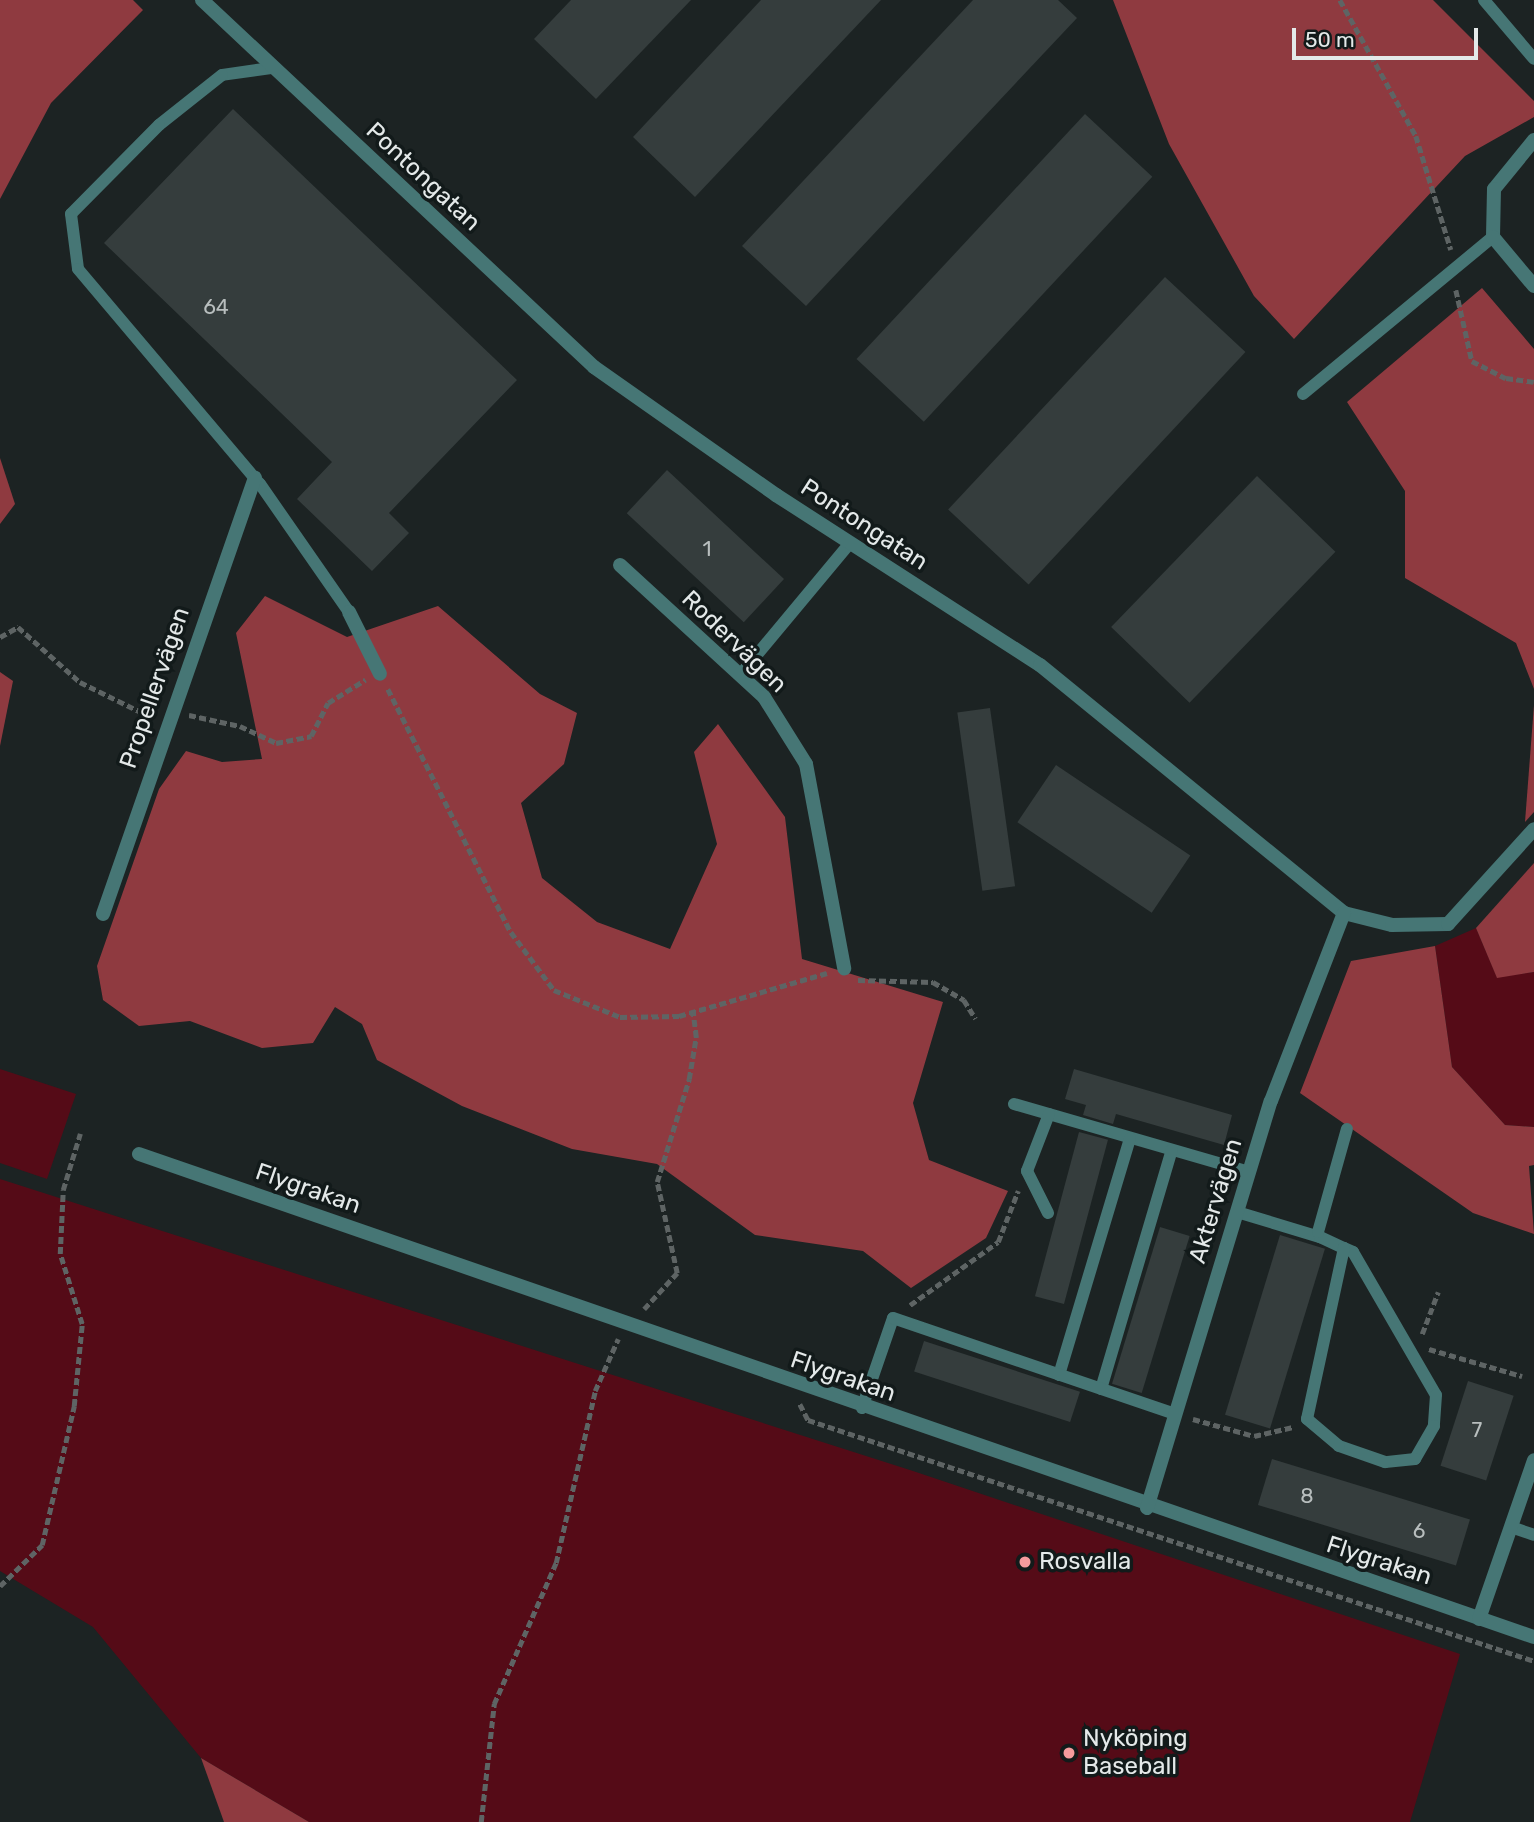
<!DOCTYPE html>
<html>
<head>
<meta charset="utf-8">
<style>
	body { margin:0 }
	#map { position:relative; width:1534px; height:1822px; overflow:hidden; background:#1c2323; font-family:Rubik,sans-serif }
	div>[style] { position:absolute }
	.green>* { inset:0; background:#550b17 }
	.forest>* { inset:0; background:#8f3a40 }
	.building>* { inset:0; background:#353d3d; transform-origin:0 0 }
	.path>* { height:4.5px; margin-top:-2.25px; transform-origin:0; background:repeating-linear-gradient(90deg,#5e6464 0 7px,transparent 0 10.5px) }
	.lane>* { height:12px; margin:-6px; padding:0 6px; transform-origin:6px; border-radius:6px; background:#467675 }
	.street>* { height:14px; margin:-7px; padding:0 7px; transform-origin:7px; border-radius:7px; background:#467675 }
	.dots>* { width:19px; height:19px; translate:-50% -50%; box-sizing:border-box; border:4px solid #121a1a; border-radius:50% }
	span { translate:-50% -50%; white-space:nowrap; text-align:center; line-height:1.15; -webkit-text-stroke:7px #121a1a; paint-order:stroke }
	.number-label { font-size:21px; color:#b8bebe }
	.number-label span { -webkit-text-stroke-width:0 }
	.street-label { font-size:24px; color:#e4e9e9 }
	.poi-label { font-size:24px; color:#e4e9e9 }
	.left { translate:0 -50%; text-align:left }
	.scale { position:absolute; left:1292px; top:28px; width:186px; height:32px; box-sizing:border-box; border:4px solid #e4e9e9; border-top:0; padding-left:9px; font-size:21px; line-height:24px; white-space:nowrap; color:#e4e9e9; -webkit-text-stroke:5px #121a1a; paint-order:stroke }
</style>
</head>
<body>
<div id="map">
	<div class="green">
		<div style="clip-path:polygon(1476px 928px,1497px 977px,1534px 972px,1534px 1127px,1505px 1125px,1452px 1067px,1435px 946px)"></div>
		<div style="clip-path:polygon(0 1069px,76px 1094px,47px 1179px,0 1163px)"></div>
		<div style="clip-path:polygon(0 1179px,913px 1471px,1460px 1654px,1410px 1822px,309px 1822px,201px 1758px,93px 1627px,0 1571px)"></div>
	</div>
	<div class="forest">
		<div style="clip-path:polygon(0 0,133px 0,143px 10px,51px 103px,0 199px)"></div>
		<div style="clip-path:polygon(1113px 0,1433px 0,1534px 101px,1534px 117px,1465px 156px,1294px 339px,1254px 296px,1169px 144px)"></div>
		<div style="clip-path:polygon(1482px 288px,1534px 349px,1534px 689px,1516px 643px,1405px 578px,1405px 491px,1347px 402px)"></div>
		<div style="clip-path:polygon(0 458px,15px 504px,0 524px)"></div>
		<div style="clip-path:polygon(265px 596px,347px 637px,438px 606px,540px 694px,577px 713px,564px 764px,521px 803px,542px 878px,597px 922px,670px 949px,717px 844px,694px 752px,718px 724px,785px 817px,802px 959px,943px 1002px,913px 1103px,929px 1160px,1008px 1191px,986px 1238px,911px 1288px,863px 1251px,755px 1235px,657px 1164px,572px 1149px,462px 1106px,377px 1060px,362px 1024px,335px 1007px,313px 1043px,262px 1048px,190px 1021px,139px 1026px,103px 1000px,97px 966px,159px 789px,186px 751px,222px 762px,262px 759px,236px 633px)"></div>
		<div style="clip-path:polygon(0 672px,13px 681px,0 746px)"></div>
		<div style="clip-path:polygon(1534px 705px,1534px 812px,1525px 822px)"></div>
		<div style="clip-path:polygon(1534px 863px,1534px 972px,1497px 978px,1476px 928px)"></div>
		<div style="clip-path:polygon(1435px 946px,1452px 1067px,1505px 1125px,1534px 1127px,1534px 1165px,1529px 1166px,1534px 1234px,1473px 1213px,1300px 1093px,1351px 961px)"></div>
		<div style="clip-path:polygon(201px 1758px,309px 1822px,224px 1822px)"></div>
	</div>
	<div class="building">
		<div style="clip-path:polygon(571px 0,691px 0,596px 99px,534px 39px)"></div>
		<div style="clip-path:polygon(761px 0,881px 0,695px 197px,633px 137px)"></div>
		<div style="clip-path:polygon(973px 0,1058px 0,1077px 18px,806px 306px,742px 246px)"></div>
		<div style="clip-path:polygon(233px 109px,517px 380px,389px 513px,409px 533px,372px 571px,297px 499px,332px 462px,104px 243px)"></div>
		<div style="left:1085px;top:114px;width:92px;height:335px;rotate:43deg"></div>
		<div style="left:1165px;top:277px;width:110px;height:318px;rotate:43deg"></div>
		<div style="left:667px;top:470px;width:160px;height:59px;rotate:43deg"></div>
		<div style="left:1257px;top:476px;width:109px;height:210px;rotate:44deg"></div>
		<div style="left:990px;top:708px;width:180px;height:33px;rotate:82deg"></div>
		<div style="left:1056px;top:765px;width:162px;height:69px;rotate:34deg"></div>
		<div style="clip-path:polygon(1074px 1069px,1232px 1115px,1224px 1145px,1116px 1114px,1113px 1124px,1083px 1115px,1086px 1105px,1065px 1099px)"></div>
		<div style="left:1079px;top:1132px;width:30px;height:170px;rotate:15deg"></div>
		<div style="left:1160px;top:1227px;width:31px;height:164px;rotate:17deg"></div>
		<div style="left:1280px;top:1235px;width:47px;height:188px;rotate:17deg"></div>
		<div style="left:924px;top:1341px;width:164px;height:32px;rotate:18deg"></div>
		<div style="left:1468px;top:1381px;width:48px;height:89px;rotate:18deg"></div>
		<div style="left:1272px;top:1459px;width:207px;height:48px;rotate:17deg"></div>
	</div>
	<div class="path">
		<div style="left:1340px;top:0;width:156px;rotate:60.8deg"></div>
		<div style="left:1416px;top:136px;width:119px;rotate:72.9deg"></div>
		<div style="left:1456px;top:290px;width:73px;rotate:77.3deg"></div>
		<div style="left:1472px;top:361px;width:38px;rotate:27deg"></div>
		<div style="left:1506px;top:378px;width:28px;rotate:8deg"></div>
		<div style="left:0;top:637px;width:21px;rotate:-29deg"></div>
		<div style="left:18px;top:627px;width:83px;rotate:41.6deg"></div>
		<div style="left:80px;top:682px;width:81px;rotate:26.3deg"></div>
		<div style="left:388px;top:689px;width:272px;rotate:63.2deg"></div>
		<div style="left:511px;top:932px;width:72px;rotate:53.4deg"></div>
		<div style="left:554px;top:990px;width:71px;rotate:22.2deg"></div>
		<div style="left:620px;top:1017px;width:59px;rotate:-1deg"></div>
		<div style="left:679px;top:1016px;width:154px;rotate:-16.2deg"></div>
		<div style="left:189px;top:715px;width:52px;rotate:12.2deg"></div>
		<div style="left:240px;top:726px;width:40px;rotate:25deg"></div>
		<div style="left:276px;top:743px;width:36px;rotate:-11deg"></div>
		<div style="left:311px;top:736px;width:37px;rotate:-63deg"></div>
		<div style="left:328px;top:703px;width:44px;rotate:-31.9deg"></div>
		<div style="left:858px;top:980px;width:75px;rotate:1.5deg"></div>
		<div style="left:933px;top:982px;width:36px;rotate:30deg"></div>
		<div style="left:964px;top:1000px;width:22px;rotate:58deg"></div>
		<div style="left:910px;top:1305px;width:108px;rotate:-35.6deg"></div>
		<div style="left:998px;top:1242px;width:55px;rotate:-68.6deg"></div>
		<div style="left:644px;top:1309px;width:49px;rotate:-47.5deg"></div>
		<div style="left:677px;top:1273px;width:93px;rotate:-102.4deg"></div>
		<div style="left:657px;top:1182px;width:108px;rotate:-72.7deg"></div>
		<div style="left:689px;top:1079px;width:43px;rotate:-80.5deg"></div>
		<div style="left:696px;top:1037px;width:24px;rotate:-97deg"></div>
		<div style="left:1422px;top:1334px;width:45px;rotate:-69.1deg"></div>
		<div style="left:1429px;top:1349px;width:97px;rotate:16.2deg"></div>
		<div style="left:800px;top:1404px;width:18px;rotate:63deg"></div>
		<div style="left:808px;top:1420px;width:765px;rotate:18.36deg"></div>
		<div style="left:1193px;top:1419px;width:63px;rotate:15.6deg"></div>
		<div style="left:1254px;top:1436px;width:40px;rotate:-13deg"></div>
		<div style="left:0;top:1586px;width:59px;rotate:-44.3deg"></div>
		<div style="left:42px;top:1545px;width:143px;rotate:-77deg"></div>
		<div style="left:74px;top:1406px;width:82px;rotate:-84.4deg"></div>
		<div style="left:82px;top:1324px;width:73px;rotate:-107.4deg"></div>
		<div style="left:60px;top:1254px;width:64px;rotate:-87.3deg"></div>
		<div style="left:63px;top:1190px;width:59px;rotate:-73.1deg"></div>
		<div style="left:481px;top:1822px;width:119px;rotate:-83.7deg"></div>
		<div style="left:494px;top:1704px;width:154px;rotate:-66.3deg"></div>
		<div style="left:556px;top:1563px;width:176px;rotate:-77.2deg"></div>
		<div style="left:595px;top:1391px;width:57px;rotate:-66.1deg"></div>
	</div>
	<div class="lane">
		<div style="left:1484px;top:0;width:77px;rotate:49.7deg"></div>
		<div style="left:271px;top:68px;width:49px;rotate:171.9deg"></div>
		<div style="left:222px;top:75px;width:80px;rotate:141.6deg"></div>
		<div style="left:159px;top:125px;width:125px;rotate:134.7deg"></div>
		<div style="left:71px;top:214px;width:55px;rotate:82.7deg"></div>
		<div style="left:78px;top:269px;width:282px;rotate:49.8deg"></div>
		<div style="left:260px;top:484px;width:156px;rotate:55.2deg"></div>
		<div style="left:1303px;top:394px;width:246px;rotate:-39.6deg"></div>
		<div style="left:740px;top:675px;width:172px;rotate:-50.2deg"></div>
		<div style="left:1014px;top:1104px;width:245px;rotate:16.1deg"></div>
		<div style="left:1237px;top:1212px;width:87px;rotate:16.8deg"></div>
		<div style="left:1320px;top:1237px;width:26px;rotate:25deg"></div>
		<div style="left:1344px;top:1248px;width:10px;rotate:24deg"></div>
		<div style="left:1353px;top:1252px;width:165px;rotate:59.9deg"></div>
		<div style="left:1436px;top:1395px;width:31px;rotate:94deg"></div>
		<div style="left:1434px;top:1426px;width:38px;rotate:120deg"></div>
		<div style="left:1415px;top:1459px;width:30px;rotate:174deg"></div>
		<div style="left:1385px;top:1462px;width:49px;rotate:-160.8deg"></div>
		<div style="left:1339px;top:1446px;width:42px;rotate:-139.8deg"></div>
		<div style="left:1307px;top:1419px;width:175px;rotate:-77.8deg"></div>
		<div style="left:1048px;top:1213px;width:47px;rotate:-116.6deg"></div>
		<div style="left:1027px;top:1171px;width:61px;rotate:-68.9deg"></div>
		<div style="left:1318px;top:1232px;width:107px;rotate:-74.3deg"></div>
		<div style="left:1059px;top:1375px;width:247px;rotate:-73.3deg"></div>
		<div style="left:1101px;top:1389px;width:249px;rotate:-73.5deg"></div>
		<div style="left:862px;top:1408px;width:95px;rotate:-71deg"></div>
		<div style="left:893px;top:1318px;width:298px;rotate:18.8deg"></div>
		<div style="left:1511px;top:1527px;width:24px;rotate:19deg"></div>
	</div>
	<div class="street">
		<div style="left:202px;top:0;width:537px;rotate:43.11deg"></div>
		<div style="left:594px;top:367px;width:223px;rotate:35.1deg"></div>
		<div style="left:776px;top:495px;width:314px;rotate:32.8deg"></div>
		<div style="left:1040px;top:665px;width:392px;rotate:39.2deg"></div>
		<div style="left:1344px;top:913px;width:49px;rotate:14deg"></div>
		<div style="left:1392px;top:925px;width:56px;rotate:-1deg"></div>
		<div style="left:1448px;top:924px;width:128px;rotate:-47.8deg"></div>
		<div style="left:1534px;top:140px;width:63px;rotate:129.2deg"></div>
		<div style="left:1494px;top:189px;width:48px;rotate:91.2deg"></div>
		<div style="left:1493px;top:237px;width:64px;rotate:50.1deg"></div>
		<div style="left:620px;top:565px;width:195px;rotate:42.5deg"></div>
		<div style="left:764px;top:697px;width:79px;rotate:57.9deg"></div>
		<div style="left:806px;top:764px;width:208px;rotate:79.4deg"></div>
		<div style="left:349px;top:612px;width:69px;rotate:63.4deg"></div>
		<div style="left:103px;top:914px;width:462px;rotate:-70.8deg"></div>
		<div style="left:139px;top:1154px;width:1476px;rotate:19.1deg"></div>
		<div style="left:1147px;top:1508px;width:425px;rotate:-73.1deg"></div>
		<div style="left:1271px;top:1101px;width:202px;rotate:-68.8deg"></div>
		<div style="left:1479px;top:1619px;width:168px;rotate:-70.9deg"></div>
	</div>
	<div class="dots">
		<div style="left:1025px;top:1562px;background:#f59b9d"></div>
		<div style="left:1069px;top:1753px;background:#f59b9d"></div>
	</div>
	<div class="number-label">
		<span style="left:216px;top:307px">64</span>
		<span style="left:707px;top:549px">1</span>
		<span style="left:1477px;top:1430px">7</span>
		<span style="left:1307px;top:1496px">8</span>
		<span style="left:1419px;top:1531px">6</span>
	</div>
	<div class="street-label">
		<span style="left:423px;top:177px;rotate:43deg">Pontongatan</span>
		<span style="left:864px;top:525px;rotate:33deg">Pontongatan</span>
		<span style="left:734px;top:642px;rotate:44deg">Rodervägen</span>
		<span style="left:155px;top:688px;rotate:-71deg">Propellervägen</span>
		<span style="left:308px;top:1189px;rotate:19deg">Flygrakan</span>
		<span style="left:1216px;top:1201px;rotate:-73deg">Aktervägen</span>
		<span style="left:843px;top:1377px;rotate:19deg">Flygrakan</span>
		<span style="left:1379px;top:1561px;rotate:18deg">Flygrakan</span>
	</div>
	<div class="poi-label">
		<span class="left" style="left:1039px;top:1562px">Rosvalla</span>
		<span class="left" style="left:1083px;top:1753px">Nyköping<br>Baseball</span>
	</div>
	<div class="scale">50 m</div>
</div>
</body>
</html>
